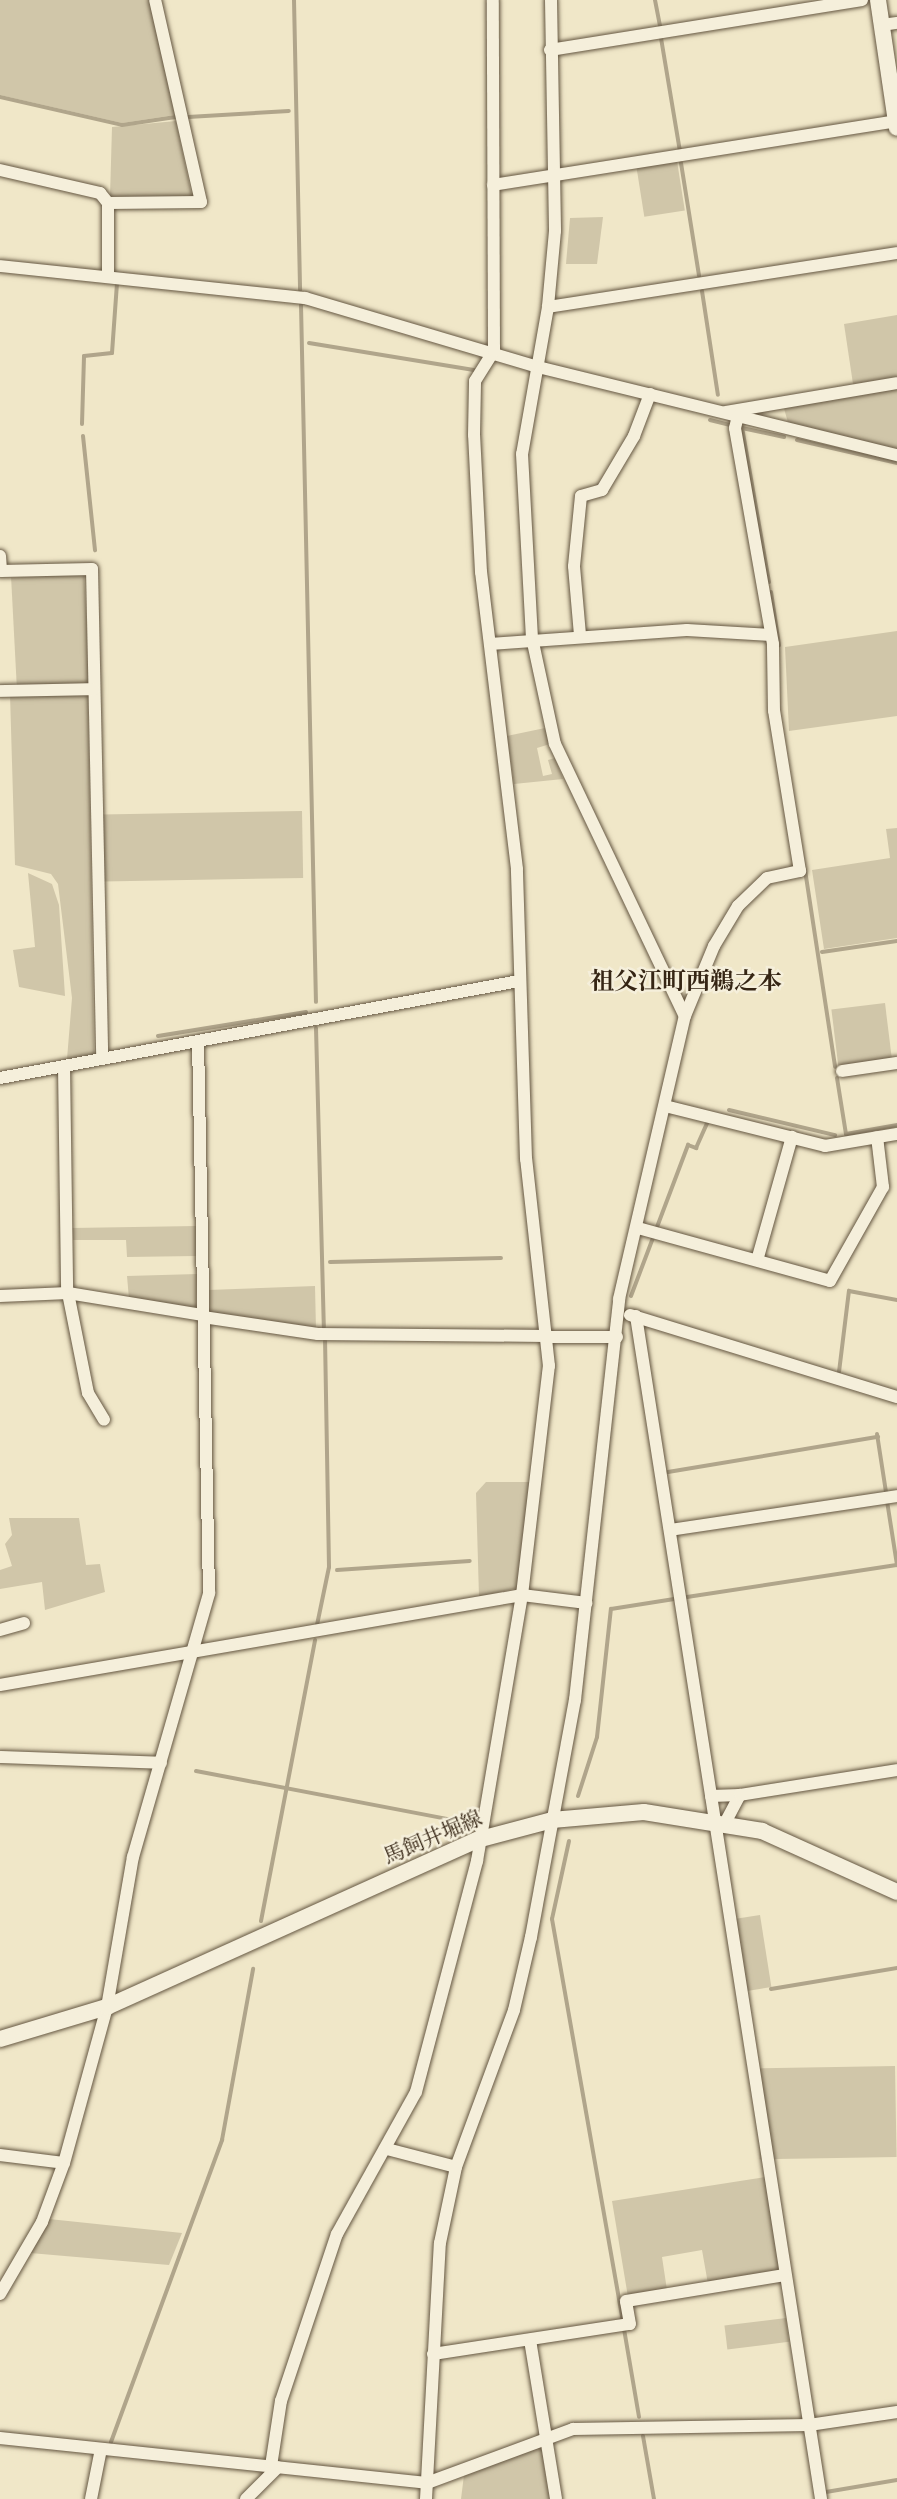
<!DOCTYPE html>
<html>
<head>
<meta charset="utf-8">
<style>
	body { margin:0 }
	#map { position:relative; width:897px; height:2499px; overflow:hidden; background:#f0e7c8; font-family:"Libre Bodoni","Noto Serif JP",serif }
	div>[style] { position:absolute }
	.green>* { inset:0; background:#d0c6a9; transform-origin:0 0 }
	.stream>* { height:4px; margin:-2px; padding:0 2px; transform-origin:2px; border-radius:2px; background:#b0a58b }
	.roads { filter:drop-shadow(0 0 2px #645641) drop-shadow(0 0 2px #645641) }
	.street>* { height:12px; margin:-6px; padding:0 6px; transform-origin:6px; border-radius:6px; background:#f5efdb }
	.secondary>* { height:16px; margin:-8px; padding:0 8px; transform-origin:8px; border-radius:8px; background:#f5efdb }
	span { translate:-50% -50%; white-space:nowrap; text-align:center; line-height:1.15; -webkit-text-stroke:5px #f5efdb; paint-order:stroke }
	.street-label { font-size:21px; color:#352514 }
	.quarter-label { font-size:24px; color:#352514; font-weight:700 }
</style>
</head>
<body>
<div id="map">
	<div class="green">
		<div style="clip-path:polygon(0 0,149px 0,175px 115px,122px 123px,0 95px)"></div>
		<div style="clip-path:polygon(176px 121px,192px 197px,110px 197px,112px 127px)"></div>
		<div style="left:677px;top:161px;width:50px;height:41px;rotate:81deg"></div>
		<div style="clip-path:polygon(603px 217px,597px 264px,566px 264px,570px 218px)"></div>
		<div style="clip-path:polygon(897px 315px,897px 377px,853px 384px,844px 324px)"></div>
		<div style="clip-path:polygon(897px 389px,897px 451px,789px 426px,783px 405px)"></div>
		<div style="left:84px;top:574px;width:109px;height:73px;rotate:87deg"></div>
		<div style="clip-path:polygon(897px 631px,897px 716px,789px 731px,785px 647px)"></div>
		<div style="clip-path:polygon(10px 694px,88px 694px,94px 1056px,67px 1059px,72px 998px,58px 884px,51px 874px,15px 865px)"></div>
		<div style="clip-path:polygon(545px 728px,550px 744px,537px 748px,543px 776px,552px 774px,548px 760px,555px 758px,563px 779px,514px 784px,507px 736px)"></div>
		<div style="left:302px;top:811px;width:67px;height:200px;rotate:89deg"></div>
		<div style="clip-path:polygon(897px 828px,897px 938px,824px 949px,812px 870px,890px 858px,886px 829px)"></div>
		<div style="clip-path:polygon(28px 873px,52px 884px,59px 905px,65px 996px,19px 987px,13px 950px,35px 947px)"></div>
		<div style="left:885px;top:1003px;width:58px;height:54px;rotate:83deg"></div>
		<div style="clip-path:polygon(196px 1226px,196px 1256px,127px 1257px,126px 1240px,73px 1240px,72px 1228px)"></div>
		<div style="clip-path:polygon(197px 1274px,196px 1310px,129px 1299px,127px 1276px)"></div>
		<div style="clip-path:polygon(315px 1286px,316px 1330px,209px 1312px,208px 1290px)"></div>
		<div style="clip-path:polygon(486px 1482px,531px 1482px,517px 1588px,479px 1597px,476px 1493px)"></div>
		<div style="clip-path:polygon(9px 1518px,79px 1518px,86px 1565px,100px 1564px,105px 1592px,45px 1610px,42px 1582px,0 1589px,0 1570px,12px 1566px,5px 1544px,12px 1535px)"></div>
		<div style="left:760px;top:1915px;width:73px;height:26px;rotate:81deg"></div>
		<div style="left:895px;top:2066px;width:91px;height:137px;rotate:89deg"></div>
		<div style="clip-path:polygon(765px 2177px,780px 2273px,708px 2284px,702px 2250px,662px 2257px,667px 2290px,628px 2297px,612px 2201px)"></div>
		<div style="clip-path:polygon(49px 2219px,182px 2233px,169px 2265px,30px 2253px)"></div>
		<div style="left:786px;top:2318px;width:24px;height:62px;rotate:83deg"></div>
		<div style="clip-path:polygon(544px 2445px,554px 2499px,461px 2499px,464px 2475px)"></div>
	</div>
	<div class="stream">
		<div style="left:294px;top:0;width:290px;rotate:88.8deg"></div>
		<div style="left:655px;top:0;width:26px;rotate:79deg"></div>
		<div style="left:661px;top:38px;width:116px;rotate:80.5deg"></div>
		<div style="left:0;top:97px;width:125px;rotate:12.9deg"></div>
		<div style="left:122px;top:125px;width:54px;rotate:-8.6deg"></div>
		<div style="left:188px;top:117px;width:101px;rotate:-3.4deg"></div>
		<div style="left:681px;top:163px;width:114px;rotate:80.9deg"></div>
		<div style="left:702px;top:291px;width:105px;rotate:81.3deg"></div>
		<div style="left:301px;top:305px;width:697px;rotate:88.77deg"></div>
		<div style="left:309px;top:343px;width:167px;rotate:9.3deg"></div>
		<div style="left:710px;top:420px;width:21px;rotate:14deg"></div>
		<div style="left:82px;top:424px;width:68px;rotate:-88.3deg"></div>
		<div style="left:84px;top:356px;width:28px;rotate:-6deg"></div>
		<div style="left:112px;top:353px;width:70px;rotate:-85.9deg"></div>
		<div style="left:83px;top:436px;width:115px;rotate:84deg"></div>
		<div style="left:797px;top:440px;width:103px;rotate:13deg"></div>
		<div style="left:769px;top:582px;width:156px;rotate:-99.9deg"></div>
		<div style="left:742px;top:428px;width:43px;rotate:12.1deg"></div>
		<div style="left:771px;top:592px;width:54px;rotate:81.4deg"></div>
		<div style="left:805px;top:870px;width:199px;rotate:81.3deg"></div>
		<div style="left:822px;top:952px;width:76px;rotate:-8.3deg"></div>
		<div style="left:316px;top:1028px;width:299px;rotate:88.5deg"></div>
		<div style="left:158px;top:1036px;width:150px;rotate:-9.2deg"></div>
		<div style="left:837px;top:1078px;width:57px;rotate:80.9deg"></div>
		<div style="left:846px;top:1134px;width:52px;rotate:-10deg"></div>
		<div style="left:729px;top:1110px;width:109px;rotate:13.3deg"></div>
		<div style="left:657px;top:1227px;width:88px;rotate:-69.3deg"></div>
		<div style="left:688px;top:1145px;width:9px;rotate:21deg"></div>
		<div style="left:696px;top:1148px;width:27px;rotate:-66deg"></div>
		<div style="left:330px;top:1262px;width:171px;rotate:-1.3deg"></div>
		<div style="left:631px;top:1296px;width:65px;rotate:-69.3deg"></div>
		<div style="left:839px;top:1372px;width:82px;rotate:-83deg"></div>
		<div style="left:849px;top:1291px;width:49px;rotate:10.6deg"></div>
		<div style="left:877px;top:1434px;width:59px;rotate:81.2deg"></div>
		<div style="left:668px;top:1472px;width:213px;rotate:-9.5deg"></div>
		<div style="left:887px;top:1501px;width:65px;rotate:81.1deg"></div>
		<div style="left:337px;top:1570px;width:133px;rotate:-3.9deg"></div>
		<div style="left:687px;top:1597px;width:212px;rotate:-8.7deg"></div>
		<div style="left:317px;top:1625px;width:59px;rotate:-78.3deg"></div>
		<div style="left:329px;top:1567px;width:226px;rotate:-91deg"></div>
		<div style="left:196px;top:1771px;width:266px;rotate:10.8deg"></div>
		<div style="left:578px;top:1796px;width:62px;rotate:-72.1deg"></div>
		<div style="left:597px;top:1737px;width:129px;rotate:-83.8deg"></div>
		<div style="left:611px;top:1609px;width:64px;rotate:-9deg"></div>
		<div style="left:569px;top:1841px;width:80px;rotate:102.3deg"></div>
		<div style="left:552px;top:1919px;width:408px;rotate:80deg"></div>
		<div style="left:261px;top:1921px;width:286px;rotate:-79.1deg"></div>
		<div style="left:771px;top:1989px;width:128px;rotate:-9.5deg"></div>
		<div style="left:624px;top:2329px;width:89px;rotate:80.3deg"></div>
		<div style="left:643px;top:2436px;width:64px;rotate:80.1deg"></div>
		<div style="left:111px;top:2442px;width:322px;rotate:-69.8deg"></div>
		<div style="left:222px;top:2140px;width:174px;rotate:-79.7deg"></div>
		<div style="left:826px;top:2492px;width:72px;rotate:-9.6deg"></div>
	</div>
	<div class="roads">
		<div class="street">
			<div style="left:551px;top:0;width:231px;rotate:89deg"></div>
			<div style="left:555px;top:231px;width:76px;rotate:95.3deg"></div>
			<div style="left:548px;top:307px;width:149px;rotate:100deg"></div>
			<div style="left:522px;top:454px;width:184px;rotate:86.9deg"></div>
			<div style="left:532px;top:638px;width:108px;rotate:77.8deg"></div>
			<div style="left:555px;top:744px;width:301px;rotate:64.5deg"></div>
			<div style="left:882px;top:25px;width:15px;rotate:-8deg"></div>
			<div style="left:550px;top:50px;width:316px;rotate:-9.1deg"></div>
			<div style="left:0;top:170px;width:103px;rotate:13deg"></div>
			<div style="left:100px;top:193px;width:13px;rotate:51deg"></div>
			<div style="left:493px;top:185px;width:408px;rotate:-9deg"></div>
			<div style="left:0;top:266px;width:307px;rotate:6deg"></div>
			<div style="left:305px;top:298px;width:243px;rotate:16.5deg"></div>
			<div style="left:538px;top:367px;width:370px;rotate:13.8deg"></div>
			<div style="left:108px;top:275px;width:72px;rotate:-90deg"></div>
			<div style="left:108px;top:203px;width:93px;rotate:-0.6deg"></div>
			<div style="left:201px;top:202px;width:207px;rotate:-102.8deg"></div>
			<div style="left:548px;top:307px;width:353px;rotate:-8.8deg"></div>
			<div style="left:726px;top:412px;width:173px;rotate:-9.6deg"></div>
			<div style="left:0;top:556px;width:15px;rotate:86deg"></div>
			<div style="left:1px;top:571px;width:91px;rotate:-1.3deg"></div>
			<div style="left:92px;top:569px;width:489px;rotate:88.8deg"></div>
			<div style="left:580px;top:635px;width:69px;rotate:-95deg"></div>
			<div style="left:574px;top:566px;width:70px;rotate:-84.3deg"></div>
			<div style="left:581px;top:496px;width:22px;rotate:-16deg"></div>
			<div style="left:602px;top:490px;width:63px;rotate:-59.3deg"></div>
			<div style="left:634px;top:436px;width:45px;rotate:-69.1deg"></div>
			<div style="left:490px;top:644px;width:197px;rotate:-4.1deg"></div>
			<div style="left:687px;top:630px;width:84px;rotate:3.4deg"></div>
			<div style="left:0;top:691px;width:94px;rotate:-1.2deg"></div>
			<div style="left:64px;top:1066px;width:227px;rotate:89.2deg"></div>
			<div style="left:842px;top:1071px;width:56px;rotate:-8.3deg"></div>
			<div style="left:0;top:1078px;width:528px;rotate:-10.59deg"></div>
			<div style="left:665px;top:1106px;width:165px;rotate:14deg"></div>
			<div style="left:825px;top:1146px;width:73px;rotate:-9.5deg"></div>
			<div style="left:638px;top:1228px;width:199px;rotate:15.4deg"></div>
			<div style="left:830px;top:1281px;width:108px;rotate:-60.6deg"></div>
			<div style="left:883px;top:1187px;width:50px;rotate:-96.8deg"></div>
			<div style="left:758px;top:1257px;width:125px;rotate:-74.2deg"></div>
			<div style="left:68px;top:1293px;width:102px;rotate:78.7deg"></div>
			<div style="left:88px;top:1393px;width:31px;rotate:59deg"></div>
			<div style="left:0;top:1296px;width:68px;rotate:-2.5deg"></div>
			<div style="left:68px;top:1293px;width:137px;rotate:9.3deg"></div>
			<div style="left:630px;top:1315px;width:279px;rotate:17.1deg"></div>
			<div style="left:636px;top:1316px;width:1197px;rotate:81.11deg"></div>
			<div style="left:203px;top:1317px;width:116px;rotate:8.4deg"></div>
			<div style="left:318px;top:1334px;width:228px;rotate:0.5deg"></div>
			<div style="left:547px;top:1337px;width:70px"></div>
			<div style="left:670px;top:1530px;width:230px;rotate:-8.5deg"></div>
			<div style="left:0;top:1630px;width:25px;rotate:-16deg"></div>
			<div style="left:0;top:1685px;width:530px;rotate:-9.78deg"></div>
			<div style="left:522px;top:1595px;width:65px;rotate:7deg"></div>
			<div style="left:0;top:1757px;width:161px;rotate:2.1deg"></div>
			<div style="left:711px;top:1796px;width:29px;rotate:-2deg"></div>
			<div style="left:725px;top:1823px;width:32px;rotate:-62deg"></div>
			<div style="left:740px;top:1795px;width:159px;rotate:-9deg"></div>
			<div style="left:387px;top:2149px;width:71px;rotate:14.6deg"></div>
			<div style="left:0;top:2155px;width:64px;rotate:7.1deg"></div>
			<div style="left:0;top:2294px;width:83px;rotate:-59.7deg"></div>
			<div style="left:42px;top:2222px;width:63px;rotate:-69.6deg"></div>
			<div style="left:64px;top:2163px;width:162px;rotate:-74.6deg"></div>
			<div style="left:107px;top:2007px;width:152px;rotate:-80.2deg"></div>
			<div style="left:133px;top:1857px;width:275px;rotate:-73.9deg"></div>
			<div style="left:209px;top:1593px;width:551px;rotate:-91.14deg"></div>
			<div style="left:530px;top:2340px;width:161px;rotate:80.7deg"></div>
			<div style="left:433px;top:2354px;width:199px;rotate:-8.7deg"></div>
			<div style="left:630px;top:2324px;width:23px;rotate:-100deg"></div>
			<div style="left:626px;top:2301px;width:161px;rotate:-9.3deg"></div>
			<div style="left:0;top:2438px;width:429px;rotate:6deg"></div>
			<div style="left:427px;top:2483px;width:156px;rotate:-20.3deg"></div>
			<div style="left:573px;top:2429px;width:236px;rotate:-1deg"></div>
			<div style="left:809px;top:2425px;width:89px;rotate:-8.4deg"></div>
			<div style="left:271px;top:2466px;width:66px;rotate:-81.3deg"></div>
			<div style="left:281px;top:2401px;width:176px;rotate:-71.5deg"></div>
			<div style="left:337px;top:2234px;width:162px;rotate:-60.9deg"></div>
			<div style="left:416px;top:2092px;width:239px;rotate:-75.2deg"></div>
			<div style="left:477px;top:1861px;width:270px;rotate:-80.4deg"></div>
			<div style="left:522px;top:1595px;width:231px;rotate:-83.3deg"></div>
			<div style="left:549px;top:1366px;width:208px;rotate:-96.3deg"></div>
			<div style="left:526px;top:1159px;width:290px;rotate:-91.8deg"></div>
			<div style="left:517px;top:869px;width:299px;rotate:-96.9deg"></div>
			<div style="left:481px;top:572px;width:137px;rotate:-92.9deg"></div>
			<div style="left:474px;top:435px;width:54px;rotate:-88.9deg"></div>
			<div style="left:475px;top:381px;width:36px;rotate:-58deg"></div>
			<div style="left:494px;top:351px;width:351px;rotate:-90.2deg"></div>
			<div style="left:91px;top:2499px;width:51px;rotate:-78.7deg"></div>
			<div style="left:246px;top:2499px;width:45px;rotate:-45deg"></div>
			<div style="left:426px;top:2499px;width:256px;rotate:-86.9deg"></div>
			<div style="left:440px;top:2243px;width:78px;rotate:-78.1deg"></div>
			<div style="left:456px;top:2167px;width:167px;rotate:-69.7deg"></div>
			<div style="left:514px;top:2010px;width:75px;rotate:-76.9deg"></div>
			<div style="left:531px;top:1937px;width:241px;rotate:-79.5deg"></div>
			<div style="left:575px;top:1700px;width:403px;rotate:-83.7deg"></div>
			<div style="left:619px;top:1299px;width:291px;rotate:-76.9deg"></div>
			<div style="left:685px;top:1016px;width:76px;rotate:-67.5deg"></div>
			<div style="left:714px;top:946px;width:47px;rotate:-59deg"></div>
			<div style="left:738px;top:906px;width:40px;rotate:-44deg"></div>
			<div style="left:767px;top:878px;width:34px;rotate:-12deg"></div>
			<div style="left:800px;top:871px;width:162px;rotate:-99.2deg"></div>
			<div style="left:774px;top:711px;width:67px;rotate:-90.9deg"></div>
			<div style="left:773px;top:644px;width:219px;rotate:-100deg"></div>
			<div style="left:735px;top:428px;width:12px;rotate:-76deg"></div>
		</div>
		<div class="secondary">
			<div style="left:878px;top:0;width:129px;rotate:81.6deg"></div>
			<div style="left:0;top:2039px;width:112px;rotate:-16.7deg"></div>
			<div style="left:107px;top:2007px;width:406px;rotate:-24.3deg"></div>
			<div style="left:477px;top:1840px;width:78px;rotate:-14.9deg"></div>
			<div style="left:552px;top:1820px;width:92px;rotate:-5deg"></div>
			<div style="left:644px;top:1812px;width:120px;rotate:9.1deg"></div>
			<div style="left:762px;top:1831px;width:148px;rotate:24.3deg"></div>
		</div>
	</div>
	<div class="street-label">
		<span style="left:433px;top:1838px;rotate:-23deg">馬飼井堀線</span>
	</div>
	<div class="quarter-label">
		<span style="left:686px;top:983px">祖父江町西鵜之本</span>
	</div>
</div>
</body>
</html>
